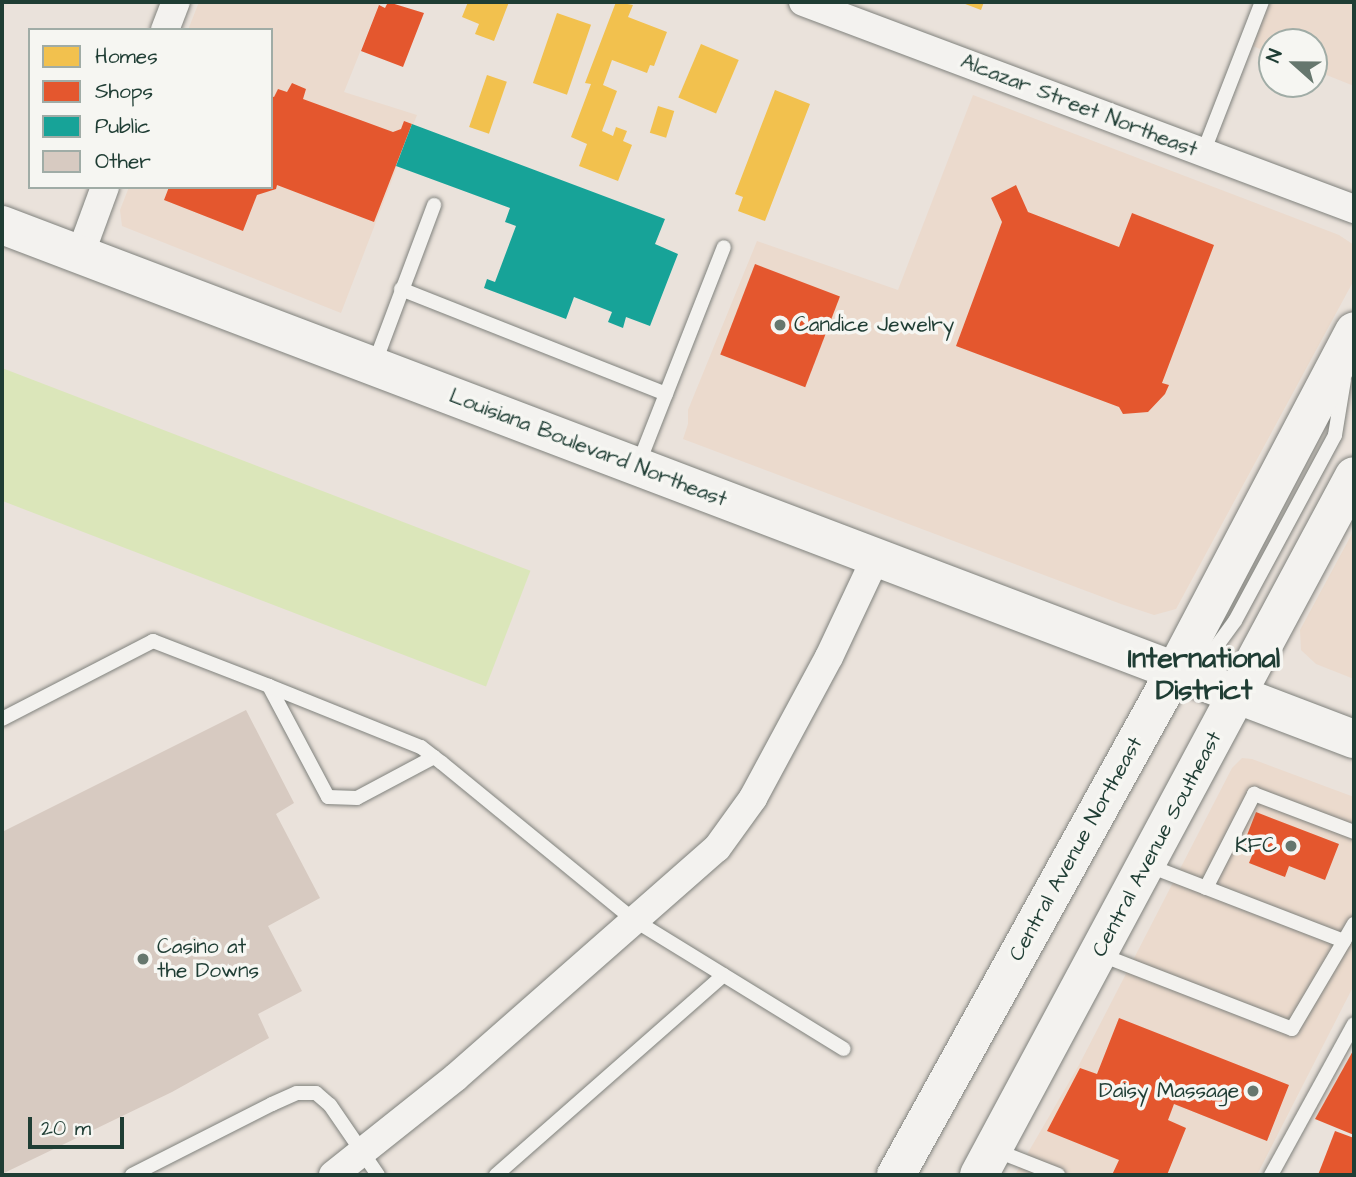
<!DOCTYPE html>
<html>
<head>
<meta charset="utf-8">
<style>
	body { margin:0 }
	#map { position:relative; width:1356px; height:1177px; overflow:hidden; background:#eae2db; font-family:"Architects Daughter",sans-serif }
	div>[style] { position:absolute }
	.built>* { inset:0; background:#ebdacd }
	.green>* { inset:0; background:#dbe6ba; transform-origin:0 0 }
	.homes>* { inset:0; background:#f2c14e; transform-origin:0 0 }
	.shops>* { inset:0; background:#e4572e; transform-origin:0 0 }
	.public>* { inset:0; background:#17a398 }
	.building>* { inset:0; background:#d7cac1 }
	.roads { filter:drop-shadow(0 0 2px #80827d) drop-shadow(0 0 2px #80827d) }
	.service>* { height:14px; margin:-7px; padding:0 7px; transform-origin:7px; border-radius:7px; background:#f3f2ef }
	.minor>* { height:28px; margin:-14px; padding:0 14px; transform-origin:14px; border-radius:14px; background:#f3f2ef }
	.secondary>* { height:38px; margin:-19px; padding:0 19px; transform-origin:19px; border-radius:19px; background:#f3f2ef }
	.primary>* { height:38px; margin:-19px; padding:0 19px; transform-origin:19px; border-radius:19px; background:#f3f2ef }
	.dots>* { width:19px; height:19px; translate:-50% -50%; box-sizing:border-box; border:4px solid #f6f6f2; border-radius:50% }
	span { translate:-50% -50%; white-space:nowrap; text-align:center; line-height:1.15; -webkit-text-stroke:7px #f6f6f2; paint-order:stroke }
	.street-label { font-size:21px; color:#1f3d34 }
	.poi-label { font-size:21px; color:#1f3d34 }
	.left { translate:0 -50%; text-align:left }
	.right { translate:-100% -50%; text-align:right }
	.district-label { font-size:28px; color:#1f3d34; font-weight:700 }
	.frame { position:absolute; inset:0; border:4px solid #1f3d34; pointer-events:none }
	.legend { position:absolute; left:28px; top:28px; width:245px; height:161px; box-sizing:border-box; background:#f6f6f2; border:2px solid #a0aca6; margin:0; padding:9px 12px; list-style:none; font-size:21px; color:#1f3d34 }
	.legend li { display:flex; align-items:center; gap:14px; height:35px }
	.legend b { width:35px; border:2px solid #a0aca6 }
	.north { position:absolute; left:1258px; top:28px; width:70px; height:70px; box-sizing:border-box; background:#f6f6f2; border:2px solid #a0aca6; border-radius:50%; rotate:291deg; font-size:19px; font-weight:700; line-height:28px; text-align:center; color:#1f3d34 }
	.north::after { content:''; display:block; margin:auto; width:24px; height:32px; background:#66776e; clip-path:polygon(50% 0,100% 100%,50% 72%,0 100%) }
	.scale { position:absolute; left:28px; top:1117px; width:96px; height:32px; box-sizing:border-box; border:4px solid #1f3d34; border-top:0; padding-left:9px; font-size:21px; line-height:24px; white-space:nowrap; color:#1f3d34; -webkit-text-stroke:5px #f6f6f2; paint-order:stroke }
</style>
</head>
<body>
<div id="map">
	<div class="built">
		<div style="clip-path:polygon(199px 2px,380px 2px,344px 92px,417px 115px,341px 313px,122px 226px,120px 210px,129px 187px,271px 187px,271px 30px,188px 30px)"></div>
		<div style="clip-path:polygon(1270px 2px,1354px 2px,1354px 86px,1314px 70px,1314px 42px,1272px 42px,1272px 54px,1253px 46px)"></div>
		<div style="clip-path:polygon(973px 95px,1339px 235px,1354px 245px,1354px 280px,1176px 609px,1154px 615px,1121px 604px,683px 439px,688px 424px,688px 410px,757px 241px,898px 290px)"></div>
		<div style="clip-path:polygon(1354px 530px,1354px 679px,1316px 664px,1301px 650px,1300px 630px)"></div>
		<div style="clip-path:polygon(1242px 758px,1252px 759px,1354px 797px,1354px 985px,1257px 1175px,1015px 1175px,1079px 1065px,1232px 768px)"></div>
	</div>
	<div class="green">
		<div style="left:2px;top:368px;width:566px;height:124px;rotate:21deg"></div>
	</div>
	<div class="homes">
		<div style="clip-path:polygon(468px 2px,509px 2px,494px 41px,475px 34px,479px 24px,462px 17px)"></div>
		<div style="clip-path:polygon(616px 2px,633px 5px,628px 17px,667px 32px,654px 66px,650px 65px,647px 73px,612px 60px,603px 85px,617px 91px,602px 131px,613px 136px,616px 127px,627px 131px,623px 141px,632px 145px,618px 181px,579px 166px,587px 144px,571px 137px,591px 84px,585px 83px)"></div>
		<div style="clip-path:polygon(960px 2px,984px 2px,981px 10px)"></div>
		<div style="left:557px;top:13px;width:36px;height:74px;rotate:19deg"></div>
		<div style="left:701px;top:44px;width:41px;height:58px;rotate:23deg"></div>
		<div style="left:487px;top:75px;width:21px;height:55px;rotate:19deg"></div>
		<div style="clip-path:polygon(775px 90px,810px 104px,765px 221px,738px 211px,743px 197px,735px 194px)"></div>
		<div style="left:658px;top:106px;width:17px;height:28px;rotate:17deg"></div>
	</div>
	<div class="shops">
		<div style="clip-path:polygon(388px 2px,424px 13px,403px 67px,361px 51px,379px 5px,385px 8px)"></div>
		<div style="clip-path:polygon(292px 83px,306px 89px,303px 99px,393px 132px,401px 129px,404px 121px,412px 124px,374px 222px,277px 185px,276px 189px,257px 195px,243px 231px,164px 200px,169px 187px,271px 187px,271px 96px,274px 97px,278px 89px,287px 92px)"></div>
		<div style="clip-path:polygon(1016px 185px,1028px 212px,1119px 247px,1132px 213px,1214px 245px,1162px 383px,1169px 385px,1165px 394px,1148px 412px,1123px 414px,1119px 407px,956px 346px,1002px 222px,991px 198px)"></div>
		<div style="left:755px;top:264px;width:91px;height:97px;rotate:21deg"></div>
		<div style="clip-path:polygon(1256px 812px,1339px 844px,1325px 880px,1289px 866px,1285px 877px,1249px 863px,1253px 853px,1242px 848px)"></div>
		<div style="clip-path:polygon(1119px 1018px,1289px 1085px,1267px 1141px,1174px 1104px,1168px 1120px,1186px 1128px,1167px 1175px,1112px 1175px,1119px 1160px,1047px 1131px,1080px 1068px,1097px 1074px)"></div>
		<div style="clip-path:polygon(1354px 1049px,1354px 1135px,1315px 1119px)"></div>
		<div style="clip-path:polygon(1335px 1131px,1354px 1138px,1354px 1175px,1318px 1175px)"></div>
	</div>
	<div class="public">
		<div style="clip-path:polygon(412px 124px,665px 219px,655px 244px,678px 254px,650px 326px,626px 317px,623px 328px,608px 322px,612px 312px,574px 297px,566px 319px,484px 288px,487px 279px,495px 282px,516px 226px,505px 222px,510px 208px,396px 166px)"></div>
	</div>
	<div class="building">
		<div style="clip-path:polygon(246px 710px,294px 803px,276px 814px,320px 898px,268px 926px,302px 991px,258px 1014px,269px 1038px,172px 1092px,2px 1174px,2px 832px)"></div>
	</div>
	<div class="roads">
		<div class="service">
			<div style="left:1203px;top:153px;width:162px;rotate:-68.7deg"></div>
			<div style="left:401px;top:289px;width:285px;rotate:21.6deg"></div>
			<div style="left:374px;top:365px;width:171px;rotate:-69.4deg"></div>
			<div style="left:638px;top:465px;width:234px;rotate:-68.5deg"></div>
			<div style="left:1194px;top:677px;width:69px;rotate:-53.8deg"></div>
			<div style="left:1235px;top:621px;width:211px;rotate:-61.7deg"></div>
			<div style="left:1335px;top:435px;width:56px;rotate:-80.7deg"></div>
			<div style="left:2px;top:719px;width:170px;rotate:-27.3deg"></div>
			<div style="left:153px;top:641px;width:124px;rotate:21.2deg"></div>
			<div style="left:434px;top:757px;width:87px;rotate:152deg"></div>
			<div style="left:357px;top:798px;width:29px;rotate:-178deg"></div>
			<div style="left:328px;top:797px;width:126px;rotate:-118deg"></div>
			<div style="left:269px;top:686px;width:164px;rotate:21.9deg"></div>
			<div style="left:421px;top:747px;width:16px;rotate:38deg"></div>
			<div style="left:434px;top:757px;width:10px;rotate:37deg"></div>
			<div style="left:442px;top:763px;width:248px;rotate:39.3deg"></div>
			<div style="left:634px;top:920px;width:246px;rotate:31.6deg"></div>
			<div style="left:1147px;top:865px;width:211px;rotate:21.1deg"></div>
			<div style="left:1344px;top:941px;width:20px;rotate:-60deg"></div>
			<div style="left:1206px;top:888px;width:106px;rotate:-62.9deg"></div>
			<div style="left:1254px;top:794px;width:107px;rotate:20.8deg"></div>
			<div style="left:1099px;top:954px;width:207px;rotate:21.2deg"></div>
			<div style="left:1292px;top:1029px;width:102px;rotate:-59.4deg"></div>
			<div style="left:995px;top:1150px;width:68px;rotate:21.6deg"></div>
			<div style="left:132px;top:1175px;width:157px;rotate:-26.9deg"></div>
			<div style="left:272px;top:1104px;width:27px;rotate:-24deg"></div>
			<div style="left:297px;top:1093px;width:19px"></div>
			<div style="left:316px;top:1093px;width:18px;rotate:41deg"></div>
			<div style="left:330px;top:1105px;width:85px;rotate:55.6deg"></div>
			<div style="left:496px;top:1175px;width:303px;rotate:-41.3deg"></div>
			<div style="left:1271px;top:1175px;width:172px;rotate:-61.2deg"></div>
		</div>
		<div class="minor">
			<div style="left:803px;top:2px;width:589px;rotate:20.59deg"></div>
			<div style="left:165px;top:30px;width:30px;rotate:-69deg"></div>
			<div style="left:80px;top:255px;width:72px;rotate:-69.8deg"></div>
			<div style="left:333px;top:1175px;width:157px;rotate:-38.5deg"></div>
			<div style="left:456px;top:1077px;width:347px;rotate:-41.3deg"></div>
			<div style="left:717px;top:848px;width:62px;rotate:-54.2deg"></div>
			<div style="left:753px;top:798px;width:160px;rotate:-61.7deg"></div>
			<div style="left:829px;top:657px;width:110px;rotate:-64.8deg"></div>
		</div>
		<div class="secondary">
			<div style="left:2px;top:225px;width:1446px;rotate:20.82deg"></div>
		</div>
		<div class="primary">
			<div style="left:896px;top:1175px;width:576px;rotate:-61.03deg"></div>
			<div style="left:1175px;top:671px;width:384px;rotate:-62.2deg"></div>
			<div style="left:979px;top:1175px;width:793px;rotate:-61.79deg"></div>
		</div>
	</div>
	<div class="dots">
		<div style="left:780px;top:325px;background:#66776e"></div>
		<div style="left:1291px;top:846px;background:#66776e"></div>
		<div style="left:143px;top:959px;background:#66776e"></div>
		<div style="left:1253px;top:1091px;background:#66776e"></div>
	</div>
	<div class="street-label">
		<span style="left:1079px;top:106px;rotate:21deg">Alcazar Street Northeast</span>
		<span style="left:588px;top:448px;rotate:21deg">Louisiana Boulevard Northeast</span>
		<span style="left:1157px;top:844px;rotate:-62deg">Central Avenue Southeast</span>
		<span style="left:1076px;top:849px;rotate:-61deg">Central Avenue Northeast</span>
	</div>
	<div class="poi-label">
		<span class="left" style="left:794px;top:325px">Candice Jewelry</span>
		<span class="right" style="left:1277px;top:846px">KFC</span>
		<span class="left" style="left:157px;top:959px">Casino at<br>the Downs</span>
		<span class="right" style="left:1239px;top:1091px">Daisy Massage</span>
	</div>
	<div class="district-label">
		<span style="left:1204px;top:675px">International<br>District</span>
	</div>
	<div class="frame"></div>
	<ul class="legend">
	<li><b style="height:19px;background:#f2c14e"></b>Homes</li>
	<li><b style="height:19px;background:#e4572e"></b>Shops</li>
	<li><b style="height:19px;background:#17a398"></b>Public</li>
	<li><b style="height:19px;background:#d7cac1"></b>Other</li>
	</ul>
	<div class="north">N</div>
	<div class="scale">20 m</div>
</div>
</body>
</html>
